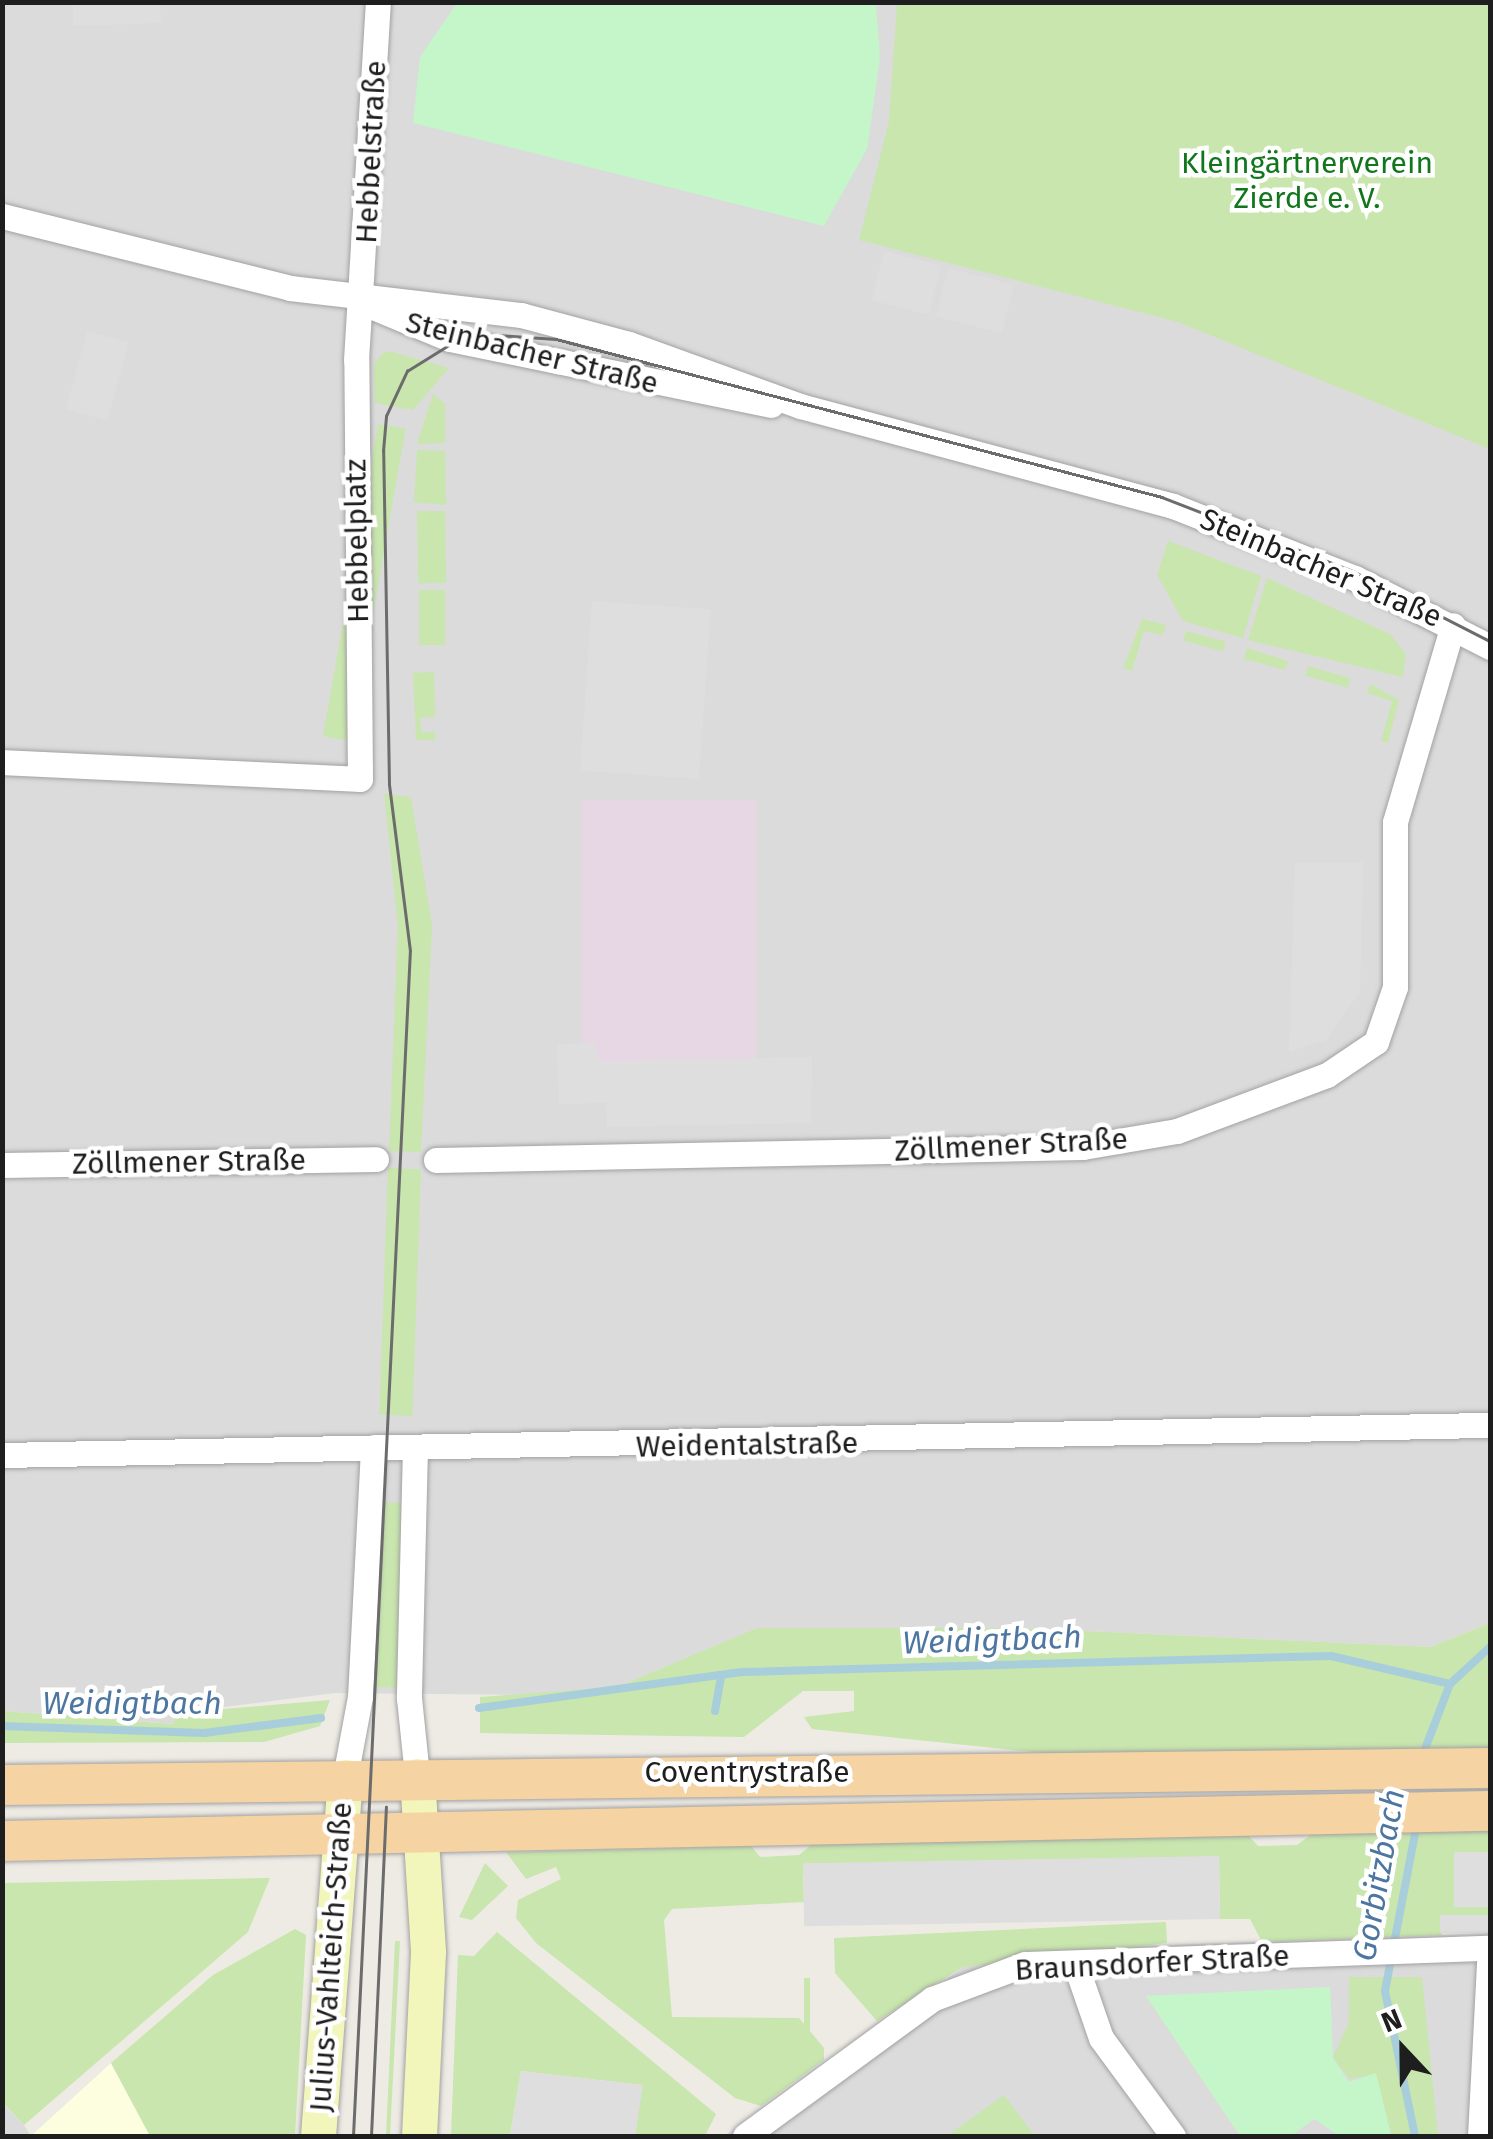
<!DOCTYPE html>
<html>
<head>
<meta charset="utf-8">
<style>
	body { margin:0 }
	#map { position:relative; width:1493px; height:2139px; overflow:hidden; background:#eeebe5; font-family:"Fira Sans",sans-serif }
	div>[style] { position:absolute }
	.residential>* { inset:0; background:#dcdbdb }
	.industrial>* { inset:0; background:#e7d7e4; transform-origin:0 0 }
	.education>* { inset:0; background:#fdfddf }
	.grass>* { inset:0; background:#c8e6ad; transform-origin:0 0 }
	.park>* { inset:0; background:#c4f6c9 }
	.parking>* { inset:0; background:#dedede; transform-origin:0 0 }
	.stream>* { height:8px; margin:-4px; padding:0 4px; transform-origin:4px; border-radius:4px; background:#a7ceda }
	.roads { filter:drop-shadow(0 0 2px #a2a2a2) drop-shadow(0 0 2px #a2a2a2) }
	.minor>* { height:25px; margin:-12.5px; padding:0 12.5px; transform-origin:12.5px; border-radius:12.5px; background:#fff }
	.secondary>* { height:35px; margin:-17.5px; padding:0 17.5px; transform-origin:17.5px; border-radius:17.5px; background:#f2f6bb }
	.primary>* { height:40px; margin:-20px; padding:0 20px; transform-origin:20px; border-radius:20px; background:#f6d3a2 }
	.tram>* { height:2.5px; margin:-1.25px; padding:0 1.25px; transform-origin:1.25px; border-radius:1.25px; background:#6c6c6c }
	span { translate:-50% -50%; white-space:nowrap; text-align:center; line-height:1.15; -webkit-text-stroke:9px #fff; paint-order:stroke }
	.street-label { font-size:30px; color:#1e1e1e }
	.park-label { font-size:30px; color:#12761c }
	.water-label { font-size:32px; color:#4d76a0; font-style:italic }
	.frame { position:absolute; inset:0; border:5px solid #1e1e1e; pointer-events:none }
	.north { position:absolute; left:1353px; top:1999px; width:100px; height:100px; -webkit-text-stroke:8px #fff; paint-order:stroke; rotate:338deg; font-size:28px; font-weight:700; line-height:40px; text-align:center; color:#1e1e1e }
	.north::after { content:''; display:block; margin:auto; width:35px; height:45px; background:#1e1e1e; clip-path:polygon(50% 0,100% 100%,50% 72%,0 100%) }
</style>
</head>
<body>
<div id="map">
	<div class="residential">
		<div style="clip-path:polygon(2px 3px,1490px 3px,1490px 1623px,1430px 1647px,1021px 1628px,758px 1628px,617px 1687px,545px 1695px,335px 1693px,176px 1713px,173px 1724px,3px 1711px)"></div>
		<div style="clip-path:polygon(1490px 1933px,1490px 2136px,724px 2136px,963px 1967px,1064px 1949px)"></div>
		<div style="clip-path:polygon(2px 2103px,24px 2125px,31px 2136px,3px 2136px)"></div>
	</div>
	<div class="industrial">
		<div style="left:582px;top:800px;width:174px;height:268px"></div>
	</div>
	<div class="education">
		<div style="clip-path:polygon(111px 2063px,150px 2136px,31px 2136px)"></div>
	</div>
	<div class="grass">
		<div style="clip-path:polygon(897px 3px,1490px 3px,1490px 449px,1178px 322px,859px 240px,889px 121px)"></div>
		<div style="clip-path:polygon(384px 352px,392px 352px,449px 368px,413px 410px,385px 405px,375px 402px,374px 364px)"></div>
		<div style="clip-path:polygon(433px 394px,445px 404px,445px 443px,417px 444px)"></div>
		<div style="left:378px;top:424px;width:28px;height:317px;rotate:10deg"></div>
		<div style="clip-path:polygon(417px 450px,445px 451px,446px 505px,414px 502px)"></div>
		<div style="left:445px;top:511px;width:72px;height:28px;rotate:89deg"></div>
		<div style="clip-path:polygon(1168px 541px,1261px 576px,1243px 638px,1183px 621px,1157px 575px)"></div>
		<div style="clip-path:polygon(1267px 578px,1390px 634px,1406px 654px,1403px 677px,1248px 640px)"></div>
		<div style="left:445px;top:590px;width:55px;height:26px;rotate:90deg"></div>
		<div style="clip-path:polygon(1142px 619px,1166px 625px,1162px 635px,1144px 631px,1132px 671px,1123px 668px)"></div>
		<div style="left:1186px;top:631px;width:41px;height:10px;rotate:15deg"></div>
		<div style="clip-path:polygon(1247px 648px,1288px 661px,1285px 670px,1244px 659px)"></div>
		<div style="left:1308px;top:666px;width:44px;height:10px;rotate:16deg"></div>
		<div style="clip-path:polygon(434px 672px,435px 717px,420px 718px,421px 732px,435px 732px,435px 740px,416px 740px,413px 673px)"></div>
		<div style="clip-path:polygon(1370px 684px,1399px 700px,1388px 743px,1381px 741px,1392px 701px,1367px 693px)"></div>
		<div style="clip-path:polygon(384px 794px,411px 797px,432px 925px,421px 1152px,389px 1151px,398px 925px)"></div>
		<div style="left:388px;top:1168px;width:33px;height:247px;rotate:2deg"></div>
		<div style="left:377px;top:1502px;width:27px;height:185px;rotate:2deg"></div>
		<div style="clip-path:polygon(1490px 1623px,1490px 1752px,1071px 1756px,812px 1729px,804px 1717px,854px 1711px,854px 1691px,803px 1691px,744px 1737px,480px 1733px,480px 1697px,617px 1687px,757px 1628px,1021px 1628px,1430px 1647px)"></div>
		<div style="clip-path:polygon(330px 1700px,320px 1726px,264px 1742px,3px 1743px,3px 1711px,173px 1724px,176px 1713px)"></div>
		<div style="clip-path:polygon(1490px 1831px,1490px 1852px,1455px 1852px,1457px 1907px,1490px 1906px,1490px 1915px,1441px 1916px,1442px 1935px,1262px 1942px,1250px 1919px,1220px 1919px,1219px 1856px,803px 1875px,804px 1902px,672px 1909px,664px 1920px,672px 2017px,799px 2018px,824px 2048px,824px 2060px,761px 2106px,735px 2098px,536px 1943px,516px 1918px,518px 1900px,561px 1879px,556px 1867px,526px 1879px,506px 1852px,751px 1846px,760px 1857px,799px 1855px,811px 1845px,1247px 1834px,1258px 1846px,1297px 1845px,1312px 1834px)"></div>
		<div style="clip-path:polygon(485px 1863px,508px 1886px,472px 1920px,459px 1917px)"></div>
		<div style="clip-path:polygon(270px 1878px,248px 1932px,24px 2125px,3px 2103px,3px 1883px)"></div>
		<div style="clip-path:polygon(1166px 1922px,1167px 1943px,963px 1967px,877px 2021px,835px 1973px,834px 1938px)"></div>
		<div style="clip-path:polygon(295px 1929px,306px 1935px,295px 2136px,150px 2136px,111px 2063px,213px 1975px)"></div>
		<div style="clip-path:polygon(497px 1932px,716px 2114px,705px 2136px,635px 2136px,642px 2085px,521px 2071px,510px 2136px,451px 2136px,458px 1955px,474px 1956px)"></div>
		<div style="clip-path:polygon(395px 1941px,400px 1941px,390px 2136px,386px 2136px)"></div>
		<div style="clip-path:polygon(1349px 1977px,1422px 1977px,1438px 2136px,1383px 2136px,1391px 2134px,1376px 2074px,1350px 2079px,1333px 2058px,1349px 2022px)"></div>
		<div style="left:804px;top:1978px;width:6px;height:67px"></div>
		<div style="clip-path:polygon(1004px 2095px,1035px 2136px,947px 2136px)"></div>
	</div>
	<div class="park">
		<div style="clip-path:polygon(457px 3px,876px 3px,880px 58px,867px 149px,824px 226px,413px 123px,420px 57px)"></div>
		<div style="clip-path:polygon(1330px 1987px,1333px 2058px,1349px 2082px,1376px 2073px,1391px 2135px,1340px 2136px,1314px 2119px,1291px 2136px,1240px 2136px,1146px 1996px)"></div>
	</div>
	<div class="parking">
		<div style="clip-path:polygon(73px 3px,160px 3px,161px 23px,73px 26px)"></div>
		<div style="left:884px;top:251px;width:59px;height:51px;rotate:14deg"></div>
		<div style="left:948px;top:268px;width:68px;height:50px;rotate:14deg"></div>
		<div style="left:87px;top:331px;width:43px;height:81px;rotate:15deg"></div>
		<div style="left:592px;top:601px;width:119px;height:170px;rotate:4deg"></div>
		<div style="clip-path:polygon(1363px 862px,1360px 992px,1326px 1040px,1289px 1052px,1295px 863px)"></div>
		<div style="clip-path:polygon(596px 1043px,598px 1061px,812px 1057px,811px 1123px,607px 1127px,606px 1103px,559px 1104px,557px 1044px)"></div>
		<div style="left:1454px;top:1852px;width:36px;height:55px"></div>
		<div style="left:1219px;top:1856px;width:63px;height:416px;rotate:89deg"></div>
		<div style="left:1490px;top:1915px;width:18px;height:50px;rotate:90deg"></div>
		<div style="clip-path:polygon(521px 2071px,643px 2085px,635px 2136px,510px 2136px)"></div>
	</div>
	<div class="stream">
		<div style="left:479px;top:1708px;width:265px;rotate:-7.8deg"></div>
		<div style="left:742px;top:1672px;width:589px;rotate:-1.56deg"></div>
		<div style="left:1331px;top:1656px;width:122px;rotate:13.2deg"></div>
		<div style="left:1450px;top:1684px;width:54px;rotate:-42.8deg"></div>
		<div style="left:715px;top:1711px;width:35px;rotate:-80deg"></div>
		<div style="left:2px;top:1726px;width:202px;rotate:2deg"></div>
		<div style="left:204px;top:1733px;width:118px;rotate:-7.3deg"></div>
		<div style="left:1423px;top:1754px;width:75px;rotate:-68.9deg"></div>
		<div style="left:1415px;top:2136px;width:148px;rotate:-101.7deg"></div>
		<div style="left:1385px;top:1991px;width:171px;rotate:-79.2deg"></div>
	</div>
	<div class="roads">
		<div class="minor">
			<div style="left:2px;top:216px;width:297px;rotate:14deg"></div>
			<div style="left:290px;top:288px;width:233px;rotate:6.7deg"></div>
			<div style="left:521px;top:315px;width:112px;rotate:15deg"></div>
			<div style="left:629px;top:344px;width:182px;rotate:19.9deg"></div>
			<div style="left:800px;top:406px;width:386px;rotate:15deg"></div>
			<div style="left:1173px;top:506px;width:196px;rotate:21.6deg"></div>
			<div style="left:1355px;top:578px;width:152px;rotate:27.1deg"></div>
			<div style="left:361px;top:302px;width:96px;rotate:22.6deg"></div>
			<div style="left:450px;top:339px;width:328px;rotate:11.6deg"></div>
			<div style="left:2px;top:762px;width:358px;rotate:2.7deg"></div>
			<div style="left:360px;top:779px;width:419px;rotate:-90.5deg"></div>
			<div style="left:356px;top:360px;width:359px;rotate:-86.5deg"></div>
			<div style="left:436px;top:1160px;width:647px;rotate:-1.15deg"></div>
			<div style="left:1083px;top:1147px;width:95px;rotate:-9.7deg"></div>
			<div style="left:1177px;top:1131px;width:160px;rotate:-20.5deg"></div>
			<div style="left:1327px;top:1075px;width:59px;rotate:-34deg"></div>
			<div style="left:1376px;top:1042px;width:58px;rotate:-70.9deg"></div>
			<div style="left:1395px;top:987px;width:165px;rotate:-90deg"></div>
			<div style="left:1395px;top:822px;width:205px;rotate:-73.6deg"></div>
			<div style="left:2px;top:1165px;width:374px;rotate:-0.9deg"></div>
			<div style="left:415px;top:1447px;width:251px;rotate:91.4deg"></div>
			<div style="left:409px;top:1698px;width:78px;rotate:84.1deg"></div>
			<div style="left:2px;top:1455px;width:1488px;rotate:-1.16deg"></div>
			<div style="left:345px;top:1777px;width:81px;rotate:-79.4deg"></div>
			<div style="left:360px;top:1697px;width:250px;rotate:-87deg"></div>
			<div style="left:1075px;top:1963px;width:79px;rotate:70.9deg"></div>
			<div style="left:1101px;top:2038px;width:122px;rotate:53.7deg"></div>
			<div style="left:745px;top:2136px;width:232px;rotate:-36.2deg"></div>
			<div style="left:932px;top:1999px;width:99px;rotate:-20.6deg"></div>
			<div style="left:1025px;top:1964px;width:465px;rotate:-2deg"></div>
			<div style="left:1480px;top:2136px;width:188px;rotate:-87deg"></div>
		</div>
		<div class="secondary">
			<div style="left:417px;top:1776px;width:176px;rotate:86.4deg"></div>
			<div style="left:428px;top:1952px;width:184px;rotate:92.8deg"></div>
			<div style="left:318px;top:2136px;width:360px;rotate:-85.7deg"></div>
		</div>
		<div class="primary">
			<div style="left:2px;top:1785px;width:1488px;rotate:-0.65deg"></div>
			<div style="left:2px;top:1841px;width:1488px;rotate:-1.16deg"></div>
		</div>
	</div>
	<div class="tram">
		<div style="left:353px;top:2136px;width:1186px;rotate:-87.25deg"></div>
		<div style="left:410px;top:951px;width:168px;rotate:-97.2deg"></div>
		<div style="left:389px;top:784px;width:333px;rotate:-91deg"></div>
		<div style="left:383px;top:451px;width:35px;rotate:-85deg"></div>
		<div style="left:386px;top:416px;width:50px;rotate:-65deg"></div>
		<div style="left:407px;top:371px;width:72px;rotate:-31.9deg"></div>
		<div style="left:468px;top:333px;width:88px;rotate:3.9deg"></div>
		<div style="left:556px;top:339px;width:626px;rotate:14.61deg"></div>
		<div style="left:1162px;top:497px;width:205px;rotate:21.2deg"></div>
		<div style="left:1353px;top:571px;width:154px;rotate:27.1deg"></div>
		<div style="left:371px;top:2136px;width:329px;rotate:-87.4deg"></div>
	</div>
	<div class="street-label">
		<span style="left:371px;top:152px;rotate:-87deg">Hebbelstraße</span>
		<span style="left:532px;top:353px;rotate:14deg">Steinbacher Straße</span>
		<span style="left:357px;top:541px;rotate:-91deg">Hebbelplatz</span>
		<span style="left:1321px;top:568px;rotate:23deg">Steinbacher Straße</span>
		<span style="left:1011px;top:1145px;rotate:-3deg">Zöllmener Straße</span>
		<span style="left:189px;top:1162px;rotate:-1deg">Zöllmener Straße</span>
		<span style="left:747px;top:1445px;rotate:-1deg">Weidentalstraße</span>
		<span style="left:747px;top:1772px">Coventrystraße</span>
		<span style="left:331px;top:1957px;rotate:-86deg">Julius-Vahlteich-Straße</span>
		<span style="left:1152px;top:1963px;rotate:-3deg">Braunsdorfer Straße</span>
	</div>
	<div class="park-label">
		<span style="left:1307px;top:180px">Kleingärtnerverein<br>Zierde e. V.</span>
	</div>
	<div class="water-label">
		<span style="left:992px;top:1640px;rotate:-2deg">Weidigtbach</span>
		<span style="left:132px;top:1703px">Weidigtbach</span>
		<span style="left:1379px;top:1875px;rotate:-80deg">Gorbitzbach</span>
	</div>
	<div class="frame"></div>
	<div class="north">N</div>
</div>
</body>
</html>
